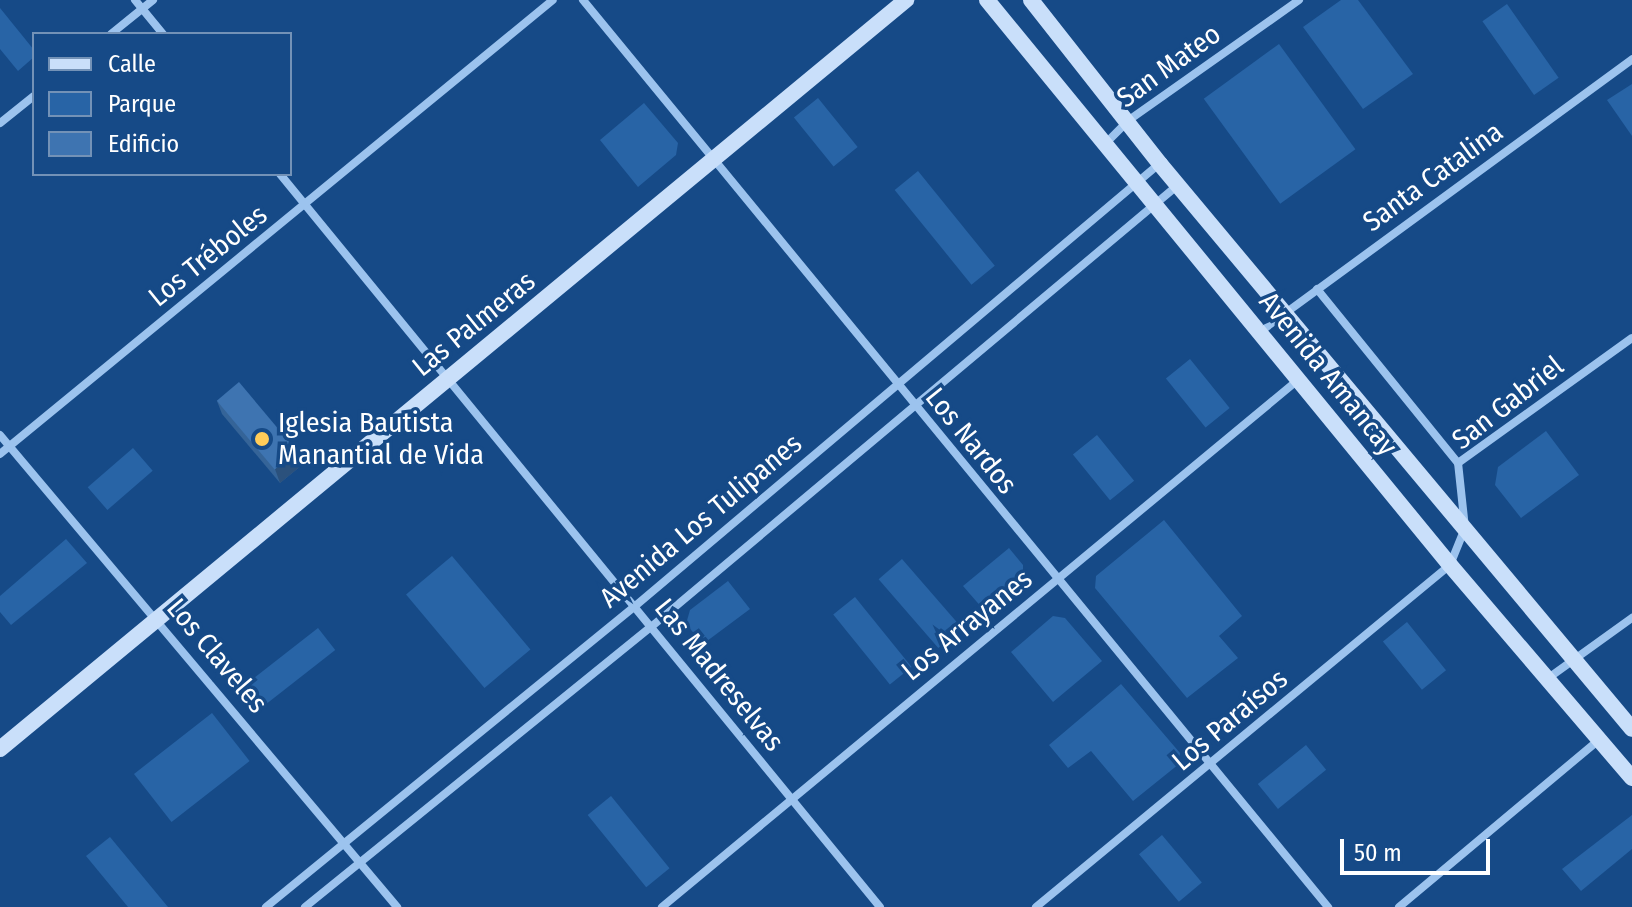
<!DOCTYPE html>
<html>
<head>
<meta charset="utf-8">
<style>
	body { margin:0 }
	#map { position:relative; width:1632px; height:907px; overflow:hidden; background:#164a87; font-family:"Fira Sans Condensed",sans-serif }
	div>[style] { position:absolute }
	.green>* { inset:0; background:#2864a6; transform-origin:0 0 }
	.street>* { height:8px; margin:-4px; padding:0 4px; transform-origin:4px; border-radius:4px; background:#9cc3ee }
	.secondary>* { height:16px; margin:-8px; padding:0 8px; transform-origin:8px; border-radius:8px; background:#c9dffa }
	.wall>* { inset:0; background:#356498 }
	.shaded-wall>* { inset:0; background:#2b517c }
	.building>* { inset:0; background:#3e74b1; transform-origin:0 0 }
	.dots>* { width:22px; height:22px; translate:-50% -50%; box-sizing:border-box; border:4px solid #164a87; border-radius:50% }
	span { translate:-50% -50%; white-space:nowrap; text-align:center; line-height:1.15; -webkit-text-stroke:7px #164a87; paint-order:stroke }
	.street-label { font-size:28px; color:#fff }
	.poi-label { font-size:28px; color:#fff }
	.left { translate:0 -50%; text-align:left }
	.legend { position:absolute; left:32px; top:32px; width:260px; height:144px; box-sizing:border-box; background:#164a87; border:2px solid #7392b7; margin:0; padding:10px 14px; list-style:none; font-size:24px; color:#fff }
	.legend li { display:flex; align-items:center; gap:16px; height:40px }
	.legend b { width:40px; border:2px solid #7392b7 }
	.scale { position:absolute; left:1340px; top:839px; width:150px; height:36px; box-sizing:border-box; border:4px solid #fff; border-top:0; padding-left:10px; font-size:24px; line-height:28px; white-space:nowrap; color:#fff; -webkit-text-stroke:6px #164a87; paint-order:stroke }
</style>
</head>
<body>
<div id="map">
	<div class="green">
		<div style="clip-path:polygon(1341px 0,1358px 0,1413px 74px,1363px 109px,1303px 27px)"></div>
		<div style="left:1507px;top:4px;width:90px;height:30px;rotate:55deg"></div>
		<div style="clip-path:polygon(0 8px,34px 50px,34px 57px,18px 71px,0 49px)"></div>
		<div style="left:1279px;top:44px;width:130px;height:93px;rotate:54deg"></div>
		<div style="clip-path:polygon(1632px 84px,1632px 136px,1607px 100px)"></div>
		<div style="left:818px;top:98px;width:63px;height:31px;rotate:51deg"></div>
		<div style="clip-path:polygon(644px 103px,678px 143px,676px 155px,638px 187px,600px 140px)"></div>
		<div style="left:918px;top:171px;width:122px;height:30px;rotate:51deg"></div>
		<div style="left:1190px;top:359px;width:63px;height:31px;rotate:51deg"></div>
		<div style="clip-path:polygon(1546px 431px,1579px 475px,1521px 518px,1495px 485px,1498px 467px)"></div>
		<div style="left:1097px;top:435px;width:59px;height:31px;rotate:51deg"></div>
		<div style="left:133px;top:448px;width:30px;height:60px;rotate:49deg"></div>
		<div style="clip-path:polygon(1164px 520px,1242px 616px,1219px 636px,1238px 658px,1187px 698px,1095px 588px,1096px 576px)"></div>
		<div style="clip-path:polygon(66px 539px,87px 563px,11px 625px,0 612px,0 596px)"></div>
		<div style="clip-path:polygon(1009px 548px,1023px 565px,1023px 576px,983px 609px,963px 586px)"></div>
		<div style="left:452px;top:556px;width:122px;height:60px;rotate:50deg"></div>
		<div style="left:902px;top:559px;width:91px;height:31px;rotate:49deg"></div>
		<div style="clip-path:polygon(728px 581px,750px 609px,703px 644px,686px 624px,690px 610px)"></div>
		<div style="left:855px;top:597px;width:90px;height:28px;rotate:51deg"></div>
		<div style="clip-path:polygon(1053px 616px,1065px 618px,1102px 661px,1053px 702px,1011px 652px)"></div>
		<div style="left:1407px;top:622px;width:62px;height:31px;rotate:51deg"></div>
		<div style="left:318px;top:628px;width:28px;height:90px;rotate:52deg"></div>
		<div style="clip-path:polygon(1121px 684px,1180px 753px,1179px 764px,1133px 801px,1091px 751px,1068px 768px,1049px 745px)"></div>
		<div style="left:212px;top:713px;width:61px;height:99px;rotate:52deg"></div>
		<div style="left:1306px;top:745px;width:32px;height:62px;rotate:51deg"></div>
		<div style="left:611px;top:796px;width:93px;height:30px;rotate:51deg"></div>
		<div style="clip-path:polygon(1632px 815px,1632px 849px,1581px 891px,1562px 869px)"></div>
		<div style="left:1162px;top:835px;width:62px;height:30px;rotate:50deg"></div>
		<div style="clip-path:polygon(110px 837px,168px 907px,128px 907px,86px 856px)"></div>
	</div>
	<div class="street">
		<div style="left:135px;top:0;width:44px;rotate:50.5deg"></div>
		<div style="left:583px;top:0;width:1174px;rotate:50.6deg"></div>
		<div style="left:111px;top:34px;width:54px;rotate:-39deg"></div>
		<div style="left:0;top:123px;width:43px;rotate:-38.5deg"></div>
		<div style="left:1106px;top:143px;width:33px;rotate:-45deg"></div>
		<div style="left:1129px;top:120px;width:208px;rotate:-35.2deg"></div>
		<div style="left:280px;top:174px;width:947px;rotate:50.7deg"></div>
		<div style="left:1317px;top:289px;width:224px;rotate:51deg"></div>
		<div style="left:1261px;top:331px;width:460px;rotate:-36.2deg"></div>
		<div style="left:0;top:435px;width:617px;rotate:49.93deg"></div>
		<div style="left:0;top:454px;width:715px;rotate:-39.39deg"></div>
		<div style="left:1547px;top:679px;width:105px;rotate:-35.7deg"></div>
		<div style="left:266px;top:907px;width:475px;rotate:-39.2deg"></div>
		<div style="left:634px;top:607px;width:687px;rotate:-40.16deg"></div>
		<div style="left:305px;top:907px;width:445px;rotate:-39deg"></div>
		<div style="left:651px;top:627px;width:688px;rotate:-39.99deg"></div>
		<div style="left:662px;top:907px;width:827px;rotate:-39.65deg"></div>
		<div style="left:1036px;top:907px;width:537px;rotate:-39.56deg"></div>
		<div style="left:1450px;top:565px;width:40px;rotate:-68deg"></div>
		<div style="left:1465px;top:528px;width:65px;rotate:-96.1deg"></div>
		<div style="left:1458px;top:463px;width:214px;rotate:-35.7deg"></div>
		<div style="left:1399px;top:907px;width:261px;rotate:-39.9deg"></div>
	</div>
	<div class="secondary">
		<div style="left:987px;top:0;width:730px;rotate:50.67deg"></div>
		<div style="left:1450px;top:565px;width:280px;rotate:49.5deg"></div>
		<div style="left:1031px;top:0;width:209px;rotate:51.8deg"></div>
		<div style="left:1160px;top:164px;width:736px;rotate:50.12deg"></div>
		<div style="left:0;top:749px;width:1176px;rotate:-39.58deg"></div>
	</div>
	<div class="wall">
		<div style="clip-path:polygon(217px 401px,302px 465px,280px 483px,222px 414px)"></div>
	</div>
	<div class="shaded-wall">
		<div style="clip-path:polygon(297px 451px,302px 465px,280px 483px,275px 469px)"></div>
	</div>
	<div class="building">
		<div style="left:239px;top:382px;width:90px;height:29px;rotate:50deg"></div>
	</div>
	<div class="dots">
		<div style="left:262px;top:439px;background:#ffcc59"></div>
	</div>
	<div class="street-label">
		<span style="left:1169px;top:66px;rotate:-36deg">San Mateo</span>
		<span style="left:1433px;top:177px;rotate:-36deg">Santa Catalina</span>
		<span style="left:208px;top:256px;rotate:-39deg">Los Tréboles</span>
		<span style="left:474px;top:324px;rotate:-39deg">Las Palmeras</span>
		<span style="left:1328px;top:374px;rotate:51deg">Avenida Amancay</span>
		<span style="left:1508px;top:403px;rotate:-38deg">San Gabriel</span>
		<span style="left:971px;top:441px;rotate:51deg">Los Nardos</span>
		<span style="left:701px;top:521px;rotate:-40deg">Avenida Los Tulipanes</span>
		<span style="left:967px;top:625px;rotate:-39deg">Los Arrayanes</span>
		<span style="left:217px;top:656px;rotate:50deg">Los Claveles</span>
		<span style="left:719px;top:675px;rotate:51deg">Las Madreselvas</span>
		<span style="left:1230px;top:720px;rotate:-40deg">Los Paraísos</span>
	</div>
	<div class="poi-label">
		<span class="left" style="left:278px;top:439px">Iglesia Bautista<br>Manantial de Vida</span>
	</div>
	<ul class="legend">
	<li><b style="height:10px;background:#c9dffa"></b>Calle</li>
	<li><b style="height:22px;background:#2864a6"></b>Parque</li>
	<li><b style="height:22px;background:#3e74b1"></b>Edificio</li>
	</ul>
	<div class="scale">50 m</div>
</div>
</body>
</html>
